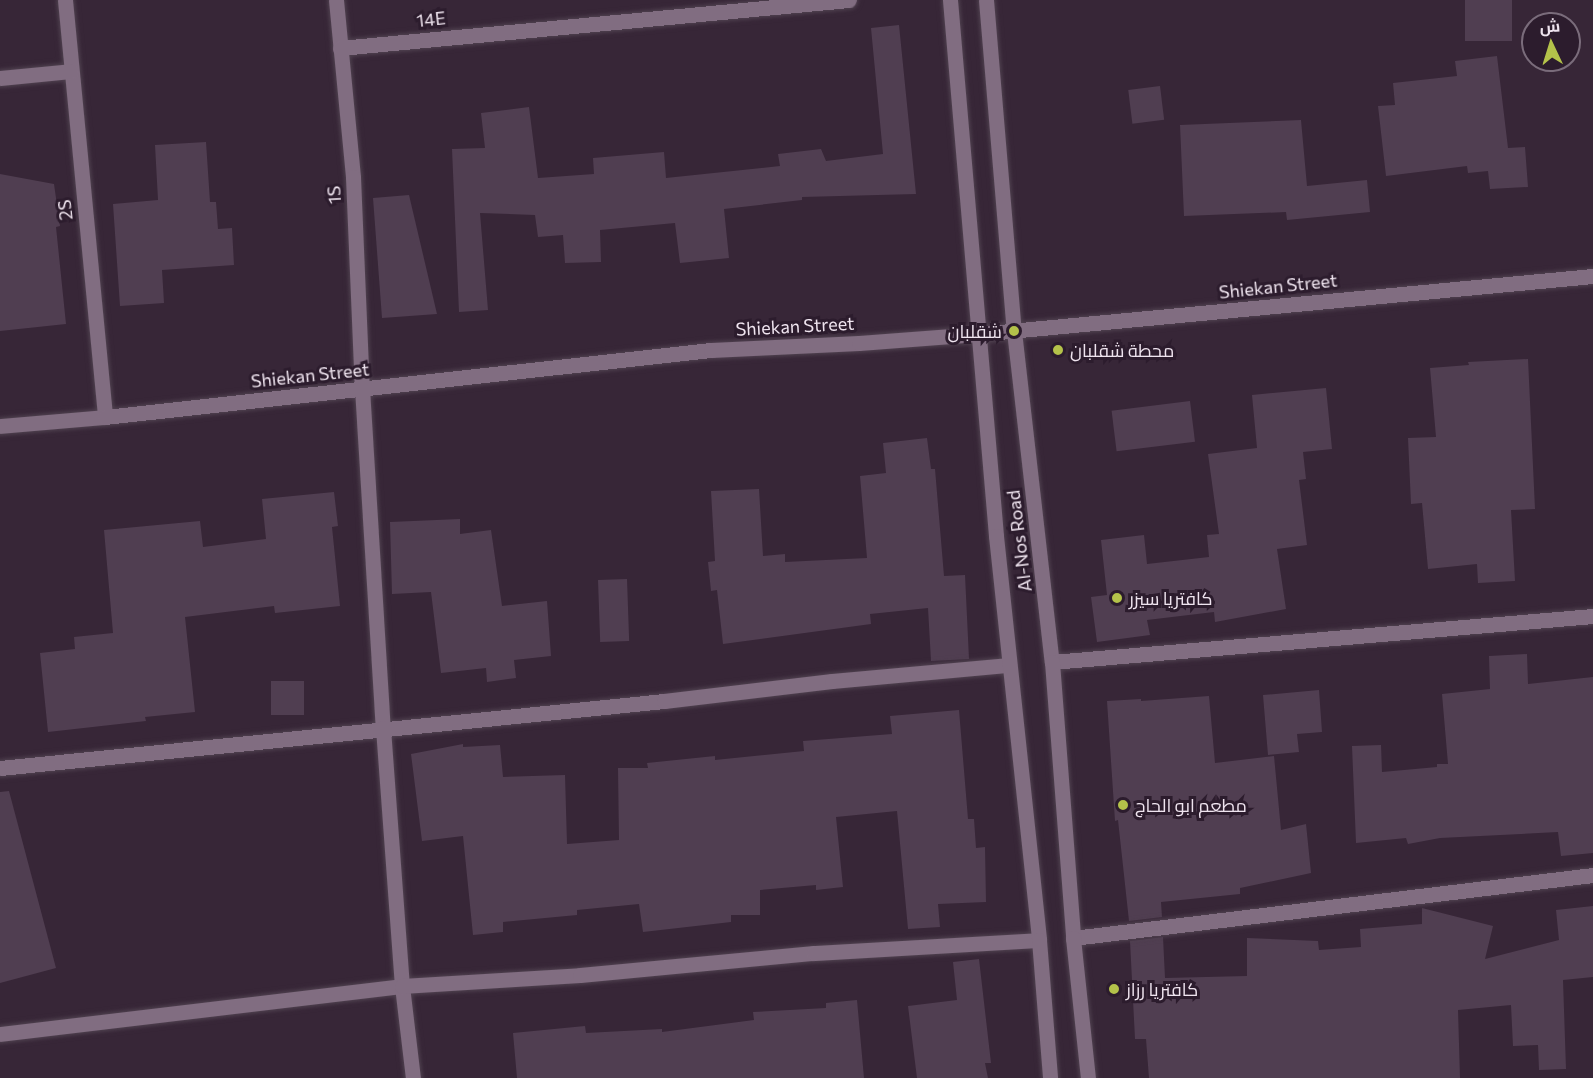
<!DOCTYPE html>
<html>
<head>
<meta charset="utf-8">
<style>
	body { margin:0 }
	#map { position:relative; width:1593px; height:1078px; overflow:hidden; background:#372637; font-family:Commissioner,Cairo,sans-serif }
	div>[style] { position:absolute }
	.building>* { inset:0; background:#503e51; transform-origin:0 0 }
	.roads { filter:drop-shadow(0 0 2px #504250) drop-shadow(0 0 2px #504250) }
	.minor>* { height:15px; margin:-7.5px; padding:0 7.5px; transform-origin:7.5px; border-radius:7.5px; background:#816d81 }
	.tertiary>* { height:15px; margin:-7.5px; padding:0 7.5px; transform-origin:7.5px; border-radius:7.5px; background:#816d81 }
	.secondary>* { height:15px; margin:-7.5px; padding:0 7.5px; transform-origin:7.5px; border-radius:7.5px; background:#816d81 }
	.dots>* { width:16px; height:16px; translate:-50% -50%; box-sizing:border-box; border:3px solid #2c1c2d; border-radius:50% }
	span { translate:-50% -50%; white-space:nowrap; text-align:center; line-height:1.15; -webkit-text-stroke:6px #2c1c2d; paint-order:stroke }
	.street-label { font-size:18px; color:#efe4ef }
	.poi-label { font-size:18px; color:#efe4ef }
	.right { translate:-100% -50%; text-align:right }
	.left { translate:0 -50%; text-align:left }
	.north { position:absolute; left:1521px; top:12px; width:60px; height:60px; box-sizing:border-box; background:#2c1c2d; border:2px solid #7a6c7b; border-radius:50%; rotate:356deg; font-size:16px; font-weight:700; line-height:24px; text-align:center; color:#efe4ef }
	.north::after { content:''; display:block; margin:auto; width:21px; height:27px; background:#b4c24a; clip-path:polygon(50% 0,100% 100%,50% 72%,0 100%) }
</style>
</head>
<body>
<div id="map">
	<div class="building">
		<div style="left:1465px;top:0;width:47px;height:41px"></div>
		<div style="clip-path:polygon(899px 25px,916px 194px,802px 197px,802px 200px,724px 209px,729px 258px,680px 263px,675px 223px,600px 230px,601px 262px,565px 263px,563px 235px,538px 237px,535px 215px,480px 213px,488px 310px,459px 312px,452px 149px,485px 148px,481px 113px,529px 107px,538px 178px,594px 174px,593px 158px,664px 152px,666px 178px,780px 166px,778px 154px,821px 149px,826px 161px,883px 154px,871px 28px)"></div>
		<div style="clip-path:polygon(1497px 56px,1508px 148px,1525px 147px,1528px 187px,1490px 189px,1488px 171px,1468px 173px,1467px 166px,1386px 176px,1378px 106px,1395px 105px,1393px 83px,1457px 76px,1455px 61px)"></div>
		<div style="left:1160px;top:86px;width:34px;height:32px;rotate:83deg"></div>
		<div style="clip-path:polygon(1301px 120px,1307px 186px,1367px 180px,1370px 212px,1287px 220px,1286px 212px,1184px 216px,1180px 125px)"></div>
		<div style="clip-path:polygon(206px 142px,210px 202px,216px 202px,218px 229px,232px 228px,234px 265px,162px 270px,164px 303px,120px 306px,113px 204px,158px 200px,155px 145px)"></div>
		<div style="clip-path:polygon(0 174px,54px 184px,60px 226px,56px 227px,66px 324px,0 331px)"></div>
		<div style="clip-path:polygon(409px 195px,437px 314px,382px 318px,373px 198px)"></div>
		<div style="clip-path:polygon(1528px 359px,1535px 509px,1511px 510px,1515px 581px,1478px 583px,1477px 564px,1428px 569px,1422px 503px,1411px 504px,1408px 438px,1436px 437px,1430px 368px,1469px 365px,1468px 362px)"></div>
		<div style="clip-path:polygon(1326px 388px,1332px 449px,1303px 452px,1306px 479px,1299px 480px,1307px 545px,1277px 549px,1286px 609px,1215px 622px,1214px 612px,1147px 620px,1150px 635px,1097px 642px,1091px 597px,1107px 595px,1101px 540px,1144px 535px,1147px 564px,1209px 557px,1207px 535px,1219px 534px,1208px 454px,1257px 448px,1252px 395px)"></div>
		<div style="left:1190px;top:401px;width:41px;height:79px;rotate:83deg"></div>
		<div style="clip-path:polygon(927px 438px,931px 469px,935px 469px,944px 576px,965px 575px,969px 659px,931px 661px,928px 608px,870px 614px,871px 624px,723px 644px,717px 590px,711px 591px,708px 562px,715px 561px,711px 491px,759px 489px,763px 556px,785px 554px,785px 562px,867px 558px,860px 476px,886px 473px,883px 443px)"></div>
		<div style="clip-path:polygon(334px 492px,338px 526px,332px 527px,340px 606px,275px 613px,274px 606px,185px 617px,195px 712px,145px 717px,146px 721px,48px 732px,40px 653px,75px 649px,74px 637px,113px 633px,104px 530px,200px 521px,203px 547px,266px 539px,262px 499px)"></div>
		<div style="clip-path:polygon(460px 519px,460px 534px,491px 530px,502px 606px,547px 601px,551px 656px,514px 660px,516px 678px,487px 682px,486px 668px,441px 673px,431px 592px,392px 594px,390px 522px)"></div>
		<div style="left:627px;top:579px;width:62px;height:29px;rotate:88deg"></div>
		<div style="clip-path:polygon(1527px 654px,1528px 684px,1593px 677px,1593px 853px,1561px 856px,1558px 832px,1440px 838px,1408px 844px,1406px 838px,1356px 843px,1352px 746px,1381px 745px,1382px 772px,1437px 767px,1437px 764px,1448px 764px,1442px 694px,1490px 689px,1489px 656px)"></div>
		<div style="left:271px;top:681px;width:33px;height:34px"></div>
		<div style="clip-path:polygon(1319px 690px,1322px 732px,1297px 734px,1299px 752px,1268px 755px,1263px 695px)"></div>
		<div style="clip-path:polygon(1209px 696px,1215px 763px,1274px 756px,1281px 830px,1306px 824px,1311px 873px,1240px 888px,1240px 894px,1161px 902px,1162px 917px,1129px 921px,1118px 820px,1115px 821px,1107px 701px,1141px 699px,1141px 701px)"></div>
		<div style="clip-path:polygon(959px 710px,968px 819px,974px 819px,976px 848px,985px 847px,986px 902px,938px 904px,940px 927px,908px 929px,897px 811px,836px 817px,843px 887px,816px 890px,816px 885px,760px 890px,760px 915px,731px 915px,731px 922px,643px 932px,639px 904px,577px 910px,577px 915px,503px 922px,503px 932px,473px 935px,463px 836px,422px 841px,411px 754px,463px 744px,463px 747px,500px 745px,503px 777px,565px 775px,567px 844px,619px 840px,618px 768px,648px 768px,647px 763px,715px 756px,715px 760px,804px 751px,803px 741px,892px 734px,890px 716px)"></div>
		<div style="clip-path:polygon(9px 791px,56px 968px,0 983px,0 792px)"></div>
		<div style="clip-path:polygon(1593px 906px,1593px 977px,1563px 980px,1566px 1069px,1539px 1070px,1538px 1045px,1513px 1046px,1511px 1005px,1458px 1010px,1460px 1078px,1149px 1078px,1146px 1039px,1135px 1039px,1130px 941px,1163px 937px,1165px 978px,1247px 976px,1247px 938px,1318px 941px,1319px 950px,1361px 947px,1360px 929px,1422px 924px,1422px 908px,1493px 926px,1485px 959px,1559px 940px,1556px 910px)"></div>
		<div style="clip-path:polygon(979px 959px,991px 1063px,985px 1063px,988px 1078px,917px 1078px,908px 1006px,957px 1000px,953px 962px)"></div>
		<div style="clip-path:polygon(857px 1000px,864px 1078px,517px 1078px,513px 1033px,585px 1026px,586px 1033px,662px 1029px,662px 1032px,754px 1020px,753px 1012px,826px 1008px,826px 1003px)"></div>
	</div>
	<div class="roads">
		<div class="minor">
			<div style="left:65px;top:0;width:419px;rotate:84.5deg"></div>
			<div style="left:336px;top:0;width:178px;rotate:84.5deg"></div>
			<div style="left:353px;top:177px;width:211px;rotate:87.6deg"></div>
			<div style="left:362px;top:388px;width:341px;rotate:86.5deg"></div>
			<div style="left:383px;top:728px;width:259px;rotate:85.8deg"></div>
			<div style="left:402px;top:986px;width:93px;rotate:83.2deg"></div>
			<div style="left:340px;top:48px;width:511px;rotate:-5.39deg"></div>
			<div style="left:0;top:78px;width:71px;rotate:-5.6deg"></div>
			<div style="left:1052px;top:662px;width:543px;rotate:-4.86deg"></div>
			<div style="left:0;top:768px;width:667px;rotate:-5.76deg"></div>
			<div style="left:664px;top:701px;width:169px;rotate:-6.8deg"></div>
			<div style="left:832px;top:681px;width:178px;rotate:-5.2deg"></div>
			<div style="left:1073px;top:938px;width:524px;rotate:-6.91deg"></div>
			<div style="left:0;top:1034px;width:405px;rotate:-6.8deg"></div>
			<div style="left:402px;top:986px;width:178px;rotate:-3.5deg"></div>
			<div style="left:580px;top:975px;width:235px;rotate:-5.4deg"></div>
			<div style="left:814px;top:953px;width:225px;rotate:-3.3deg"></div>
		</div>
		<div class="tertiary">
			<div style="left:0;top:426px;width:105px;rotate:-4.9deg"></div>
			<div style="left:105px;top:417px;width:610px;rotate:-6.31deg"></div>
			<div style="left:711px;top:350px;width:148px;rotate:-2.7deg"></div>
			<div style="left:859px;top:343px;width:119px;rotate:-4.3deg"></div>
			<div style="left:978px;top:334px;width:618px;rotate:-5.39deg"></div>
		</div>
		<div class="secondary">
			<div style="left:950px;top:0;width:538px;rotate:85.09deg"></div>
			<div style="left:996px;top:536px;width:406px;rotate:83.9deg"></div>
			<div style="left:1039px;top:940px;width:138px;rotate:85.4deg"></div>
			<div style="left:986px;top:0;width:332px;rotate:85.2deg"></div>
			<div style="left:1014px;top:331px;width:333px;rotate:83.5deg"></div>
			<div style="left:1052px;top:662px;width:277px;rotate:85.6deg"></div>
			<div style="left:1073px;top:938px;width:141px;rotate:83.9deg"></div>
		</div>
	</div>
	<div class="dots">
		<div style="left:1014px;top:331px;background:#b4c24a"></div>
		<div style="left:1058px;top:350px;background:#b4c24a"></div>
		<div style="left:1117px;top:598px;background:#b4c24a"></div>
		<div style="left:1123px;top:805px;background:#b4c24a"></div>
		<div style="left:1114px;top:989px;background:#b4c24a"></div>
	</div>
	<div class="street-label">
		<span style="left:431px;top:19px;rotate:-6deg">14E</span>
		<span style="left:334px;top:195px;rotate:-93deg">1S</span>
		<span style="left:65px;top:210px;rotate:-96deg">2S</span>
		<span style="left:1278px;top:286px;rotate:-6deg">Shiekan Street</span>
		<span style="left:795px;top:326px;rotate:-3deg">Shiekan Street</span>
		<span style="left:310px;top:375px;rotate:-6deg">Shiekan Street</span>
		<span style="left:1019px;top:541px;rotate:-97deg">Al-Nos Road</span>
	</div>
	<div class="poi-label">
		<span class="right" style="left:1002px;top:331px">شقلبان</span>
		<span class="left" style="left:1070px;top:350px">محطة شقلبان</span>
		<span class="left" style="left:1129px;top:598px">كافتريا سيزر</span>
		<span class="left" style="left:1135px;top:805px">مطعم ابو الحاج</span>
		<span class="left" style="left:1126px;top:989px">كافتريا رزاز</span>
	</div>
	<div class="north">ش</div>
</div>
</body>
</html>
